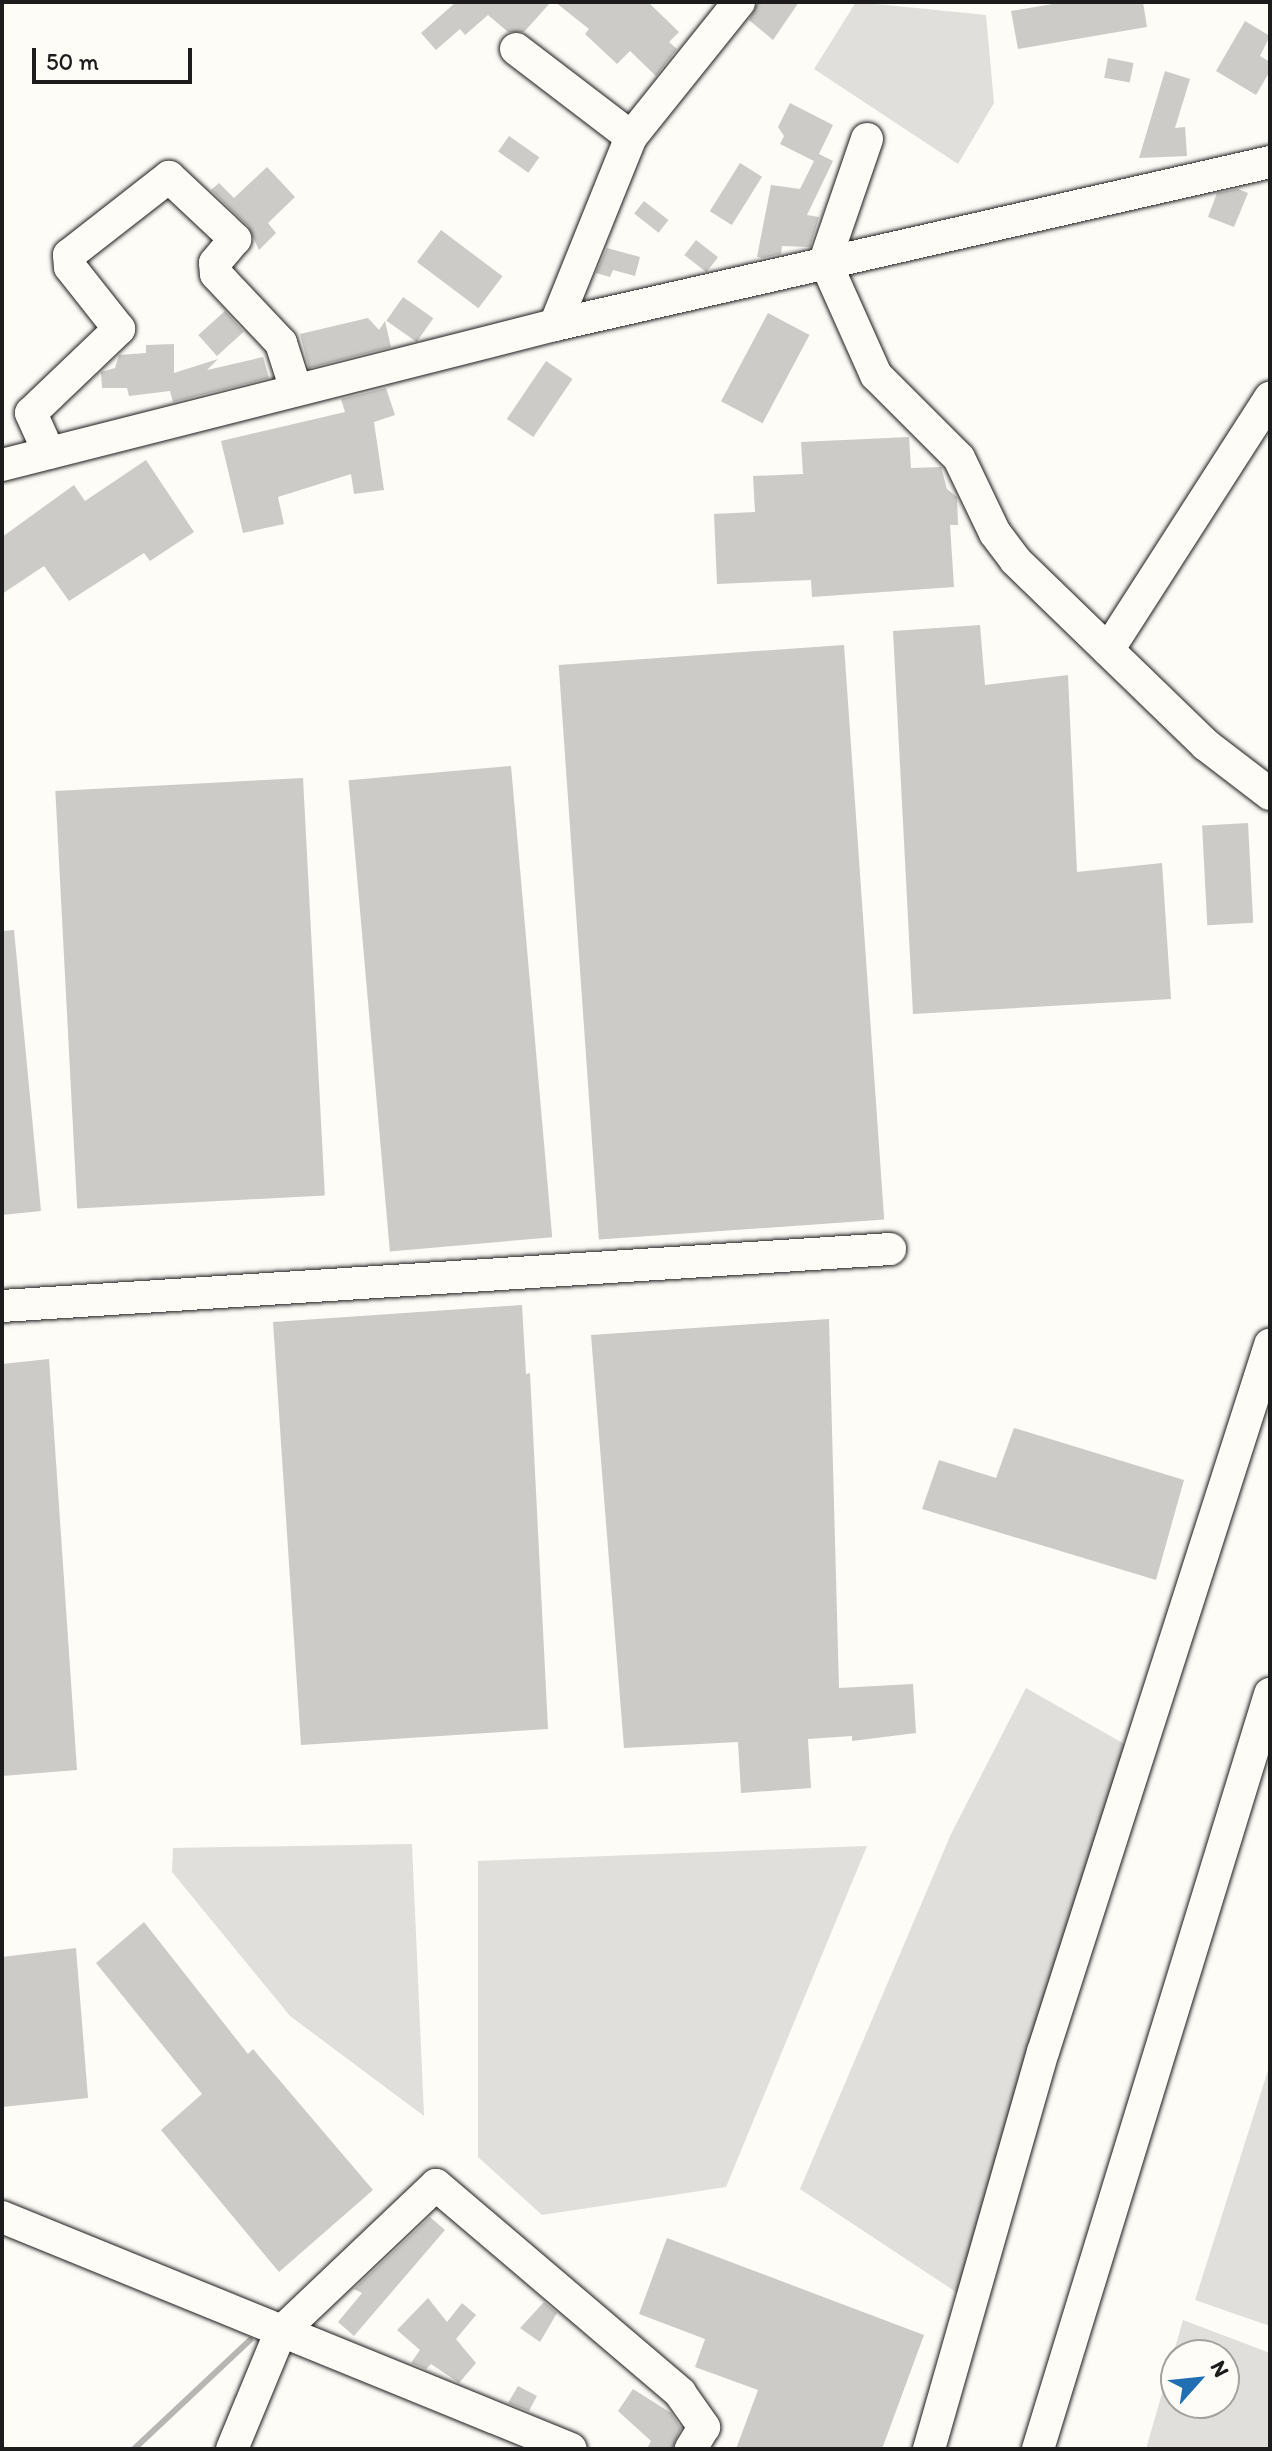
<!DOCTYPE html>
<html>
<head>
<meta charset="utf-8">
<style>
	body { margin:0 }
	#map { position:relative; width:1272px; height:2451px; overflow:hidden; background:#fdfcf7; font-family:Itim,sans-serif }
	div>[style] { position:absolute }
	.green>* { inset:0; background:#e0dfdb }
	.stream>* { height:6px; margin:-3px; padding:0 3px; transform-origin:3px; border-radius:3px; background:#b7b6b2 }
	.building>* { inset:0; background:#cccbc8; transform-origin:0 0 }
	.roads { filter:drop-shadow(0 0 2px #1c1c1c) drop-shadow(0 0 2px #1c1c1c) }
	.minor>* { height:32px; margin:-16px; padding:0 16px; transform-origin:16px; border-radius:16px; background:#fdfcf7 }
	span { translate:-50% -50%; white-space:nowrap; text-align:center; line-height:1.15; -webkit-text-stroke:8px #fdfcf7; paint-order:stroke }
	.frame { position:absolute; inset:0; border:4px solid #1c1c1c; pointer-events:none }
	.north { position:absolute; left:1160px; top:2339px; width:80px; height:80px; box-sizing:border-box; background:#fdfcf7; border:2px solid #a3a29f; border-radius:50%; rotate:63deg; font-size:22px; font-weight:700; line-height:32px; text-align:center; color:#1c1c1c }
	.north::after { content:''; display:block; margin:auto; width:28px; height:36px; background:#1f6fb2; clip-path:polygon(50% 0,100% 100%,50% 72%,0 100%) }
	.scale { position:absolute; left:32px; top:48px; width:160px; height:36px; box-sizing:border-box; border:4px solid #1c1c1c; border-top:0; padding-left:10px; font-size:24px; line-height:28px; white-space:nowrap; color:#1c1c1c; -webkit-text-stroke:6px #fdfcf7; paint-order:stroke }
</style>
</head>
<body>
<div id="map">
	<div class="green">
		<div style="clip-path:polygon(856px 2px,986px 15px,994px 103px,958px 164px,814px 69px)"></div>
		<div style="clip-path:polygon(1026px 1688px,1128px 1746px,959px 2294px,800px 2189px,951px 1834px)"></div>
		<div style="clip-path:polygon(412px 1844px,424px 2116px,290px 2016px,172px 1872px,173px 1848px)"></div>
		<div style="clip-path:polygon(867px 1846px,726px 2187px,542px 2215px,478px 2157px,478px 1861px)"></div>
		<div style="clip-path:polygon(1270px 2064px,1270px 2326px,1195px 2300px)"></div>
		<div style="clip-path:polygon(evenodd,1183px 2320px,1270px 2353px,1270px 2449px,1146px 2449px,1183px 2320px,1224px 2355px,1224px 2403px,1176px 2403px,1176px 2355px,1224px 2355px)"></div>
	</div>
	<div class="stream">
		<div style="left:134px;top:2449px;width:159px;rotate:-43.2deg"></div>
	</div>
	<div class="building">
		<div style="clip-path:polygon(456px 2px,551px 2px,524px 32px,508px 32px,488px 15px,465px 35px,460px 29px,436px 50px,421px 33px)"></div>
		<div style="clip-path:polygon(555px 2px,648px 2px,679px 32px,669px 42px,677px 49px,656px 76px,630px 51px,617px 64px,585px 34px,589px 29px)"></div>
		<div style="clip-path:polygon(758px 2px,799px 2px,773px 40px,749px 20px)"></div>
		<div style="clip-path:polygon(1064px 2px,1143px 2px,1147px 27px,1018px 49px,1011px 11px)"></div>
		<div style="clip-path:polygon(1245px 21px,1270px 36px,1260px 56px,1270px 62px,1270px 71px,1256px 95px,1216px 71px)"></div>
		<div style="left:1108px;top:58px;width:26px;height:20px;rotate:11deg"></div>
		<div style="clip-path:polygon(1165px 71px,1190px 79px,1175px 128px,1185px 127px,1187px 156px,1139px 158px)"></div>
		<div style="clip-path:polygon(790px 103px,833px 125px,819px 154px,833px 161px,807px 215px,819px 217px,810px 247px,782px 246px,781px 254px,762px 258px,757px 257px,771px 185px,800px 189px,814px 161px,780px 144px,784px 136px,778px 127px)"></div>
		<div style="left:509px;top:136px;width:37px;height:19px;rotate:35deg"></div>
		<div style="left:740px;top:163px;width:26px;height:57px;rotate:32deg"></div>
		<div style="clip-path:polygon(267px 167px,295px 197px,268px 223px,276px 233px,259px 250px,248px 226px,211px 190px,219px 183px,234px 198px)"></div>
		<div style="clip-path:polygon(1238px 189px,1248px 193px,1234px 227px,1208px 217px,1217px 193px)"></div>
		<div style="left:644px;top:201px;width:31px;height:16px;rotate:38deg"></div>
		<div style="left:441px;top:230px;width:77px;height:40px;rotate:37deg"></div>
		<div style="left:696px;top:240px;width:28px;height:19px;rotate:38deg"></div>
		<div style="clip-path:polygon(607px 248px,640px 257px,635px 276px,613px 270px,610px 277px,596px 273px)"></div>
		<div style="left:403px;top:297px;width:37px;height:29px;rotate:35deg"></div>
		<div style="left:225px;top:311px;width:28px;height:36px;rotate:48deg"></div>
		<div style="left:768px;top:313px;width:47px;height:100px;rotate:28deg"></div>
		<div style="clip-path:polygon(368px 318px,379px 330px,385px 321px,391px 347px,309px 368px,300px 334px)"></div>
		<div style="clip-path:polygon(174px 344px,174px 373px,218px 359px,207px 370px,263px 357px,269px 378px,173px 402px,170px 391px,129px 396px,127px 388px,102px 388px,101px 372px,115px 368px,119px 355px,146px 353px,146px 345px)"></div>
		<div style="left:546px;top:361px;width:32px;height:70px;rotate:34deg"></div>
		<div style="clip-path:polygon(386px 388px,395px 415px,374px 422px,384px 490px,354px 494px,351px 474px,278px 497px,284px 524px,243px 533px,221px 441px,345px 412px,341px 399px)"></div>
		<div style="clip-path:polygon(909px 437px,911px 468px,941px 467px,947px 489px,957px 497px,958px 525px,950px 525px,954px 587px,812px 597px,811px 580px,717px 584px,714px 514px,755px 512px,753px 476px,803px 474px,801px 442px)"></div>
		<div style="clip-path:polygon(146px 460px,194px 532px,150px 561px,144px 553px,69px 601px,44px 566px,2px 594px,2px 537px,74px 485px,85px 501px)"></div>
		<div style="clip-path:polygon(980px 625px,985px 685px,1068px 675px,1077px 872px,1162px 863px,1171px 999px,913px 1014px,893px 631px)"></div>
		<div style="left:844px;top:645px;width:576px;height:286px;rotate:86deg"></div>
		<div style="left:511px;top:766px;width:473px;height:163px;rotate:85deg"></div>
		<div style="left:303px;top:778px;width:418px;height:248px;rotate:87deg"></div>
		<div style="left:1248px;top:823px;width:100px;height:46px;rotate:87deg"></div>
		<div style="clip-path:polygon(14px 930px,41px 1211px,2px 1215px,2px 931px)"></div>
		<div style="clip-path:polygon(522px 1305px,526px 1374px,530px 1373px,548px 1729px,301px 1745px,273px 1322px)"></div>
		<div style="clip-path:polygon(829px 1319px,839px 1688px,913px 1684px,916px 1733px,852px 1741px,852px 1736px,808px 1739px,811px 1788px,741px 1793px,738px 1742px,624px 1748px,591px 1335px)"></div>
		<div style="clip-path:polygon(49px 1359px,77px 1770px,2px 1776px,2px 1364px)"></div>
		<div style="clip-path:polygon(1014px 1428px,1184px 1480px,1156px 1580px,922px 1509px,939px 1460px,996px 1478px)"></div>
		<div style="clip-path:polygon(144px 1922px,248px 2054px,253px 2049px,373px 2190px,279px 2272px,161px 2130px,202px 2094px,96px 1963px)"></div>
		<div style="clip-path:polygon(76px 1948px,88px 2098px,2px 2107px,2px 1957px)"></div>
		<div style="clip-path:polygon(430px 2217px,445px 2230px,354px 2336px,338px 2322px,362px 2293px,354px 2289px)"></div>
		<div style="clip-path:polygon(667px 2238px,924px 2335px,882px 2449px,736px 2449px,758px 2390px,695px 2367px,705px 2339px,639px 2314px)"></div>
		<div style="clip-path:polygon(428px 2298px,447px 2322px,462px 2303px,476px 2315px,456px 2339px,476px 2363px,459px 2383px,431px 2364px,426px 2369px,411px 2363px,420px 2350px,397px 2330px)"></div>
		<div style="clip-path:polygon(544px 2302px,557px 2313px,540px 2342px,520px 2328px)"></div>
		<div style="clip-path:polygon(518px 2386px,537px 2396px,529px 2411px,508px 2403px)"></div>
		<div style="clip-path:polygon(633px 2389px,671px 2413px,681px 2428px,672px 2449px,647px 2449px,651px 2441px,618px 2411px)"></div>
	</div>
	<div class="roads">
		<div class="minor">
			<div style="left:516px;top:49px;width:145px;rotate:37.4deg"></div>
			<div style="left:867px;top:139px;width:129px;rotate:109deg"></div>
			<div style="left:825px;top:261px;width:125px;rotate:65.9deg"></div>
			<div style="left:876px;top:375px;width:117px;rotate:45deg"></div>
			<div style="left:959px;top:458px;width:83px;rotate:64.4deg"></div>
			<div style="left:995px;top:533px;width:34px;rotate:53deg"></div>
			<div style="left:1015px;top:560px;width:266px;rotate:44.1deg"></div>
			<div style="left:1206px;top:745px;width:81px;rotate:37.4deg"></div>
			<div style="left:555px;top:325px;width:203px;rotate:-68deg"></div>
			<div style="left:631px;top:137px;width:173px;rotate:-51.3deg"></div>
			<div style="left:49px;top:453px;width:44px;rotate:-114.2deg"></div>
			<div style="left:31px;top:413px;width:122px;rotate:-43.7deg"></div>
			<div style="left:119px;top:329px;width:79px;rotate:-128.3deg"></div>
			<div style="left:70px;top:267px;width:12px;rotate:-95deg"></div>
			<div style="left:69px;top:255px;width:127px;rotate:-38deg"></div>
			<div style="left:169px;top:177px;width:91px;rotate:43.2deg"></div>
			<div style="left:235px;top:239px;width:31px;rotate:130deg"></div>
			<div style="left:215px;top:263px;width:11px;rotate:85deg"></div>
			<div style="left:216px;top:274px;width:95px;rotate:46.7deg"></div>
			<div style="left:281px;top:343px;width:49px;rotate:72.3deg"></div>
			<div style="left:2px;top:465px;width:570px;rotate:-14.21deg"></div>
			<div style="left:555px;top:325px;width:733px;rotate:-12.84deg"></div>
			<div style="left:1108px;top:650px;width:300px;rotate:-57.3deg"></div>
			<div style="left:2px;top:1306px;width:890px;rotate:-3.67deg"></div>
			<div style="left:2px;top:2217px;width:614px;rotate:22.18deg"></div>
			<div style="left:232px;top:2449px;width:126px;rotate:-67.5deg"></div>
			<div style="left:280px;top:2333px;width:215px;rotate:-43.5deg"></div>
			<div style="left:436px;top:2185px;width:321px;rotate:40.4deg"></div>
			<div style="left:680px;top:2393px;width:42px;rotate:54.8deg"></div>
			<div style="left:704px;top:2427px;width:26px;rotate:121deg"></div>
			<div style="left:929px;top:2449px;width:413px;rotate:-74deg"></div>
			<div style="left:1043px;top:2052px;width:743px;rotate:-72.2deg"></div>
			<div style="left:1038px;top:2449px;width:790px;rotate:-72.92deg"></div>
		</div>
	</div>
	<div class="frame"></div>
	<div class="north">N</div>
	<div class="scale">50 m</div>
</div>
</body>
</html>
